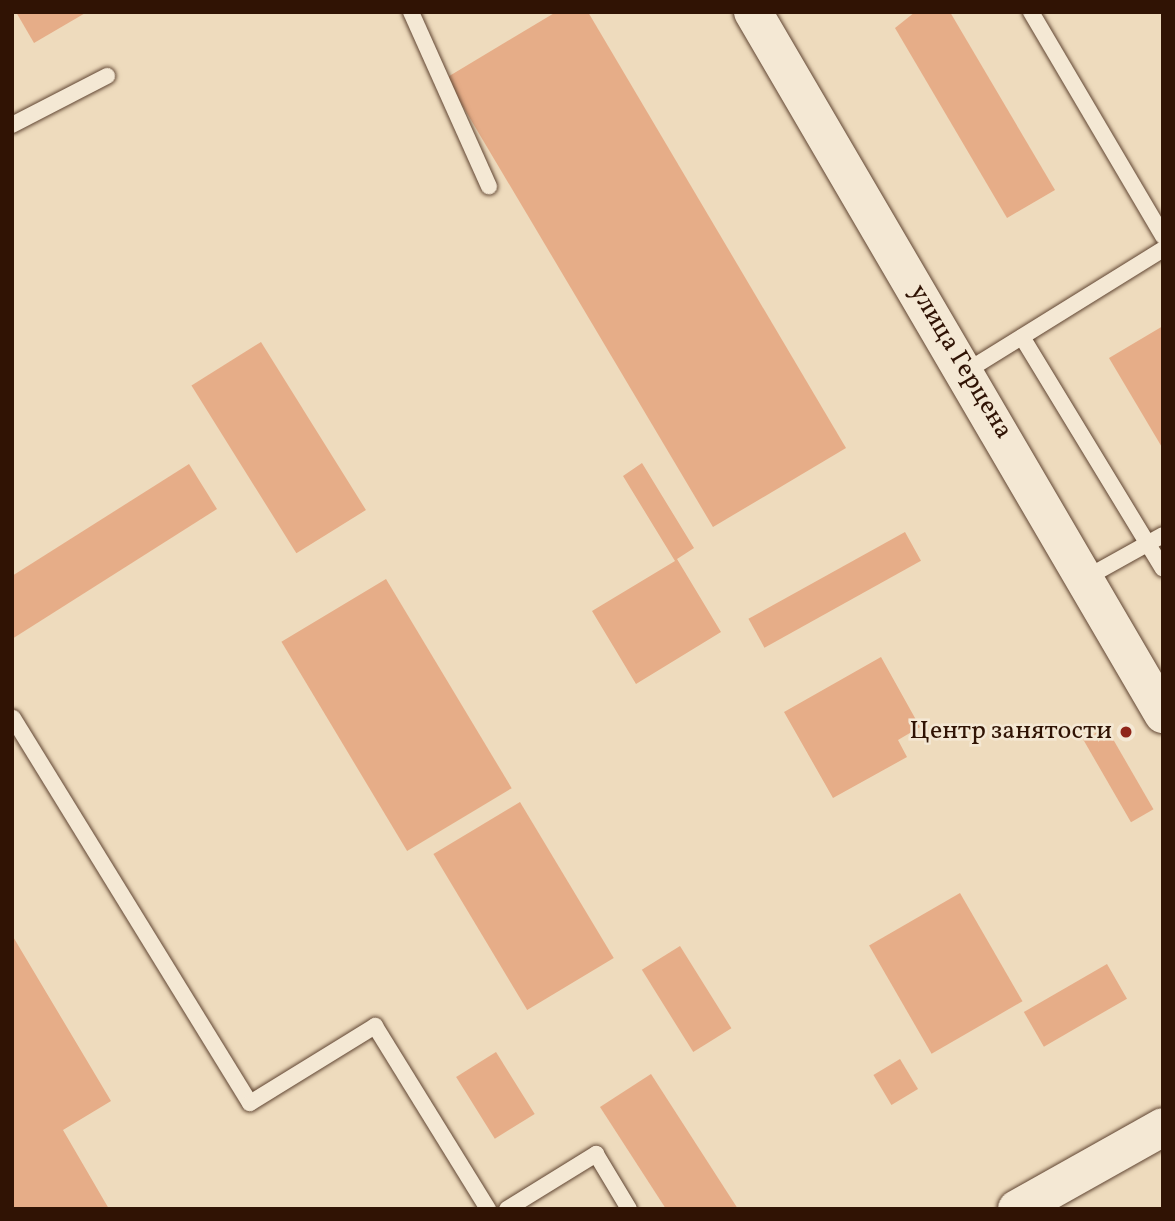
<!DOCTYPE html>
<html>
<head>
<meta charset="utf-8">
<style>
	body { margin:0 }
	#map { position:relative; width:1175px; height:1221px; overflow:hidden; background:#eedbbd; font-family:Vollkorn,serif }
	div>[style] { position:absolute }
	.building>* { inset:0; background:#e6ad88; transform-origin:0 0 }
	.roads { filter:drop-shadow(0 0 2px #604532) drop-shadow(0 0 2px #604532) }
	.service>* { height:16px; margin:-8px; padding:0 8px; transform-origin:8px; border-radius:8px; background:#f4e8d4 }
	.tertiary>* { height:38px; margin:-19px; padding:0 19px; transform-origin:19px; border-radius:19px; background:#f4e8d4 }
	.secondary>* { height:38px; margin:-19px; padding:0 19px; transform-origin:19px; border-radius:19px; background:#f4e8d4 }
	.dots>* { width:19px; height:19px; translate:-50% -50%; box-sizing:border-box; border:4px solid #f4e8d4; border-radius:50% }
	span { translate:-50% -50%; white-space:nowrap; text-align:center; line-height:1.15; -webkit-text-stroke:5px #f4e8d4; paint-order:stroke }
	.street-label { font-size:26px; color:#301304 }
	.poi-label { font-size:26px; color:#301304 }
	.right { translate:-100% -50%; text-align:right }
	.frame { position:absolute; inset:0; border:14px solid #301304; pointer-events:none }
</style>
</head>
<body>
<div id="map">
	<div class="building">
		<div style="clip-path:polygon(16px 12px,87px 12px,34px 43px)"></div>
		<div style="clip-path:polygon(556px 12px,588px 12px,846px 448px,713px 527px,446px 78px)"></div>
		<div style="clip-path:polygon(915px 12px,950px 12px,1055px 190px,1007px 218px,895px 28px)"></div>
		<div style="clip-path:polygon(1163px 326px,1163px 449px,1109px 358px)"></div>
		<div style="left:261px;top:342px;width:198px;height:82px;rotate:58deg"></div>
		<div style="clip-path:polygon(642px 463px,694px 548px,677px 559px,721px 632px,636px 684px,592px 611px,675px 561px,623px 476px)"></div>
		<div style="clip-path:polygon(189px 464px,217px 509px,12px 639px,12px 576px)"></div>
		<div style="left:905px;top:532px;width:33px;height:179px;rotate:61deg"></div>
		<div style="left:386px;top:579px;width:244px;height:122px;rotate:59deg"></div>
		<div style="clip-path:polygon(881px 657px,920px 727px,898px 740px,907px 757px,833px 798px,784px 712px)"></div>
		<div style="left:1106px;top:727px;width:95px;height:26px;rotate:60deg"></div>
		<div style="left:520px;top:802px;width:182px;height:101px;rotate:59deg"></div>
		<div style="left:960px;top:893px;width:125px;height:105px;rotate:60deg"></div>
		<div style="clip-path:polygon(12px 935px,111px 1101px,63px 1130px,109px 1209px,12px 1209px)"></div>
		<div style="left:680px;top:946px;width:97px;height:45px;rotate:58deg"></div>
		<div style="left:1107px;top:964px;width:40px;height:96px;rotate:60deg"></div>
		<div style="left:496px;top:1052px;width:73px;height:47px;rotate:58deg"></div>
		<div style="left:900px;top:1059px;width:35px;height:31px;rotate:59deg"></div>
		<div style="clip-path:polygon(651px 1074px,738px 1209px,666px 1209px,600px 1107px)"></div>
	</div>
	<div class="roads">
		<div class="service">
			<div style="left:411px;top:12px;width:191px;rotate:65.9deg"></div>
			<div style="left:1031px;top:12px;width:260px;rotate:59.5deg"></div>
			<div style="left:12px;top:125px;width:107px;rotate:-27.3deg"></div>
			<div style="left:1022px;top:337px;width:271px;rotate:58.7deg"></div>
			<div style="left:965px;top:372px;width:233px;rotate:-31.8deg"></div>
			<div style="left:1084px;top:579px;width:90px;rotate:-29.1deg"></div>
			<div style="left:13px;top:718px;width:452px;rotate:58.4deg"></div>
			<div style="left:250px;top:1103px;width:147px;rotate:-31.6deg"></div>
			<div style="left:375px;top:1026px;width:215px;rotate:58.3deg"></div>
			<div style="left:507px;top:1209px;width:105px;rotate:-31.7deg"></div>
			<div style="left:596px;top:1154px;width:64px;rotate:59deg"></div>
		</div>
		<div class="tertiary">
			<div style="left:1017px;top:1209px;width:167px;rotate:-29.3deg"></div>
		</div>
		<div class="secondary">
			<div style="left:753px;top:12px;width:813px;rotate:59.71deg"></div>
		</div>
	</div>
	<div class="dots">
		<div style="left:1126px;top:732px;background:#8f2418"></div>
	</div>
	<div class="street-label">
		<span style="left:960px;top:362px;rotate:59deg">улица Герцена</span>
	</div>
	<div class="poi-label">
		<span class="right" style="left:1112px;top:732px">Центр занятости</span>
	</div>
	<div class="frame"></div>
</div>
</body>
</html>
